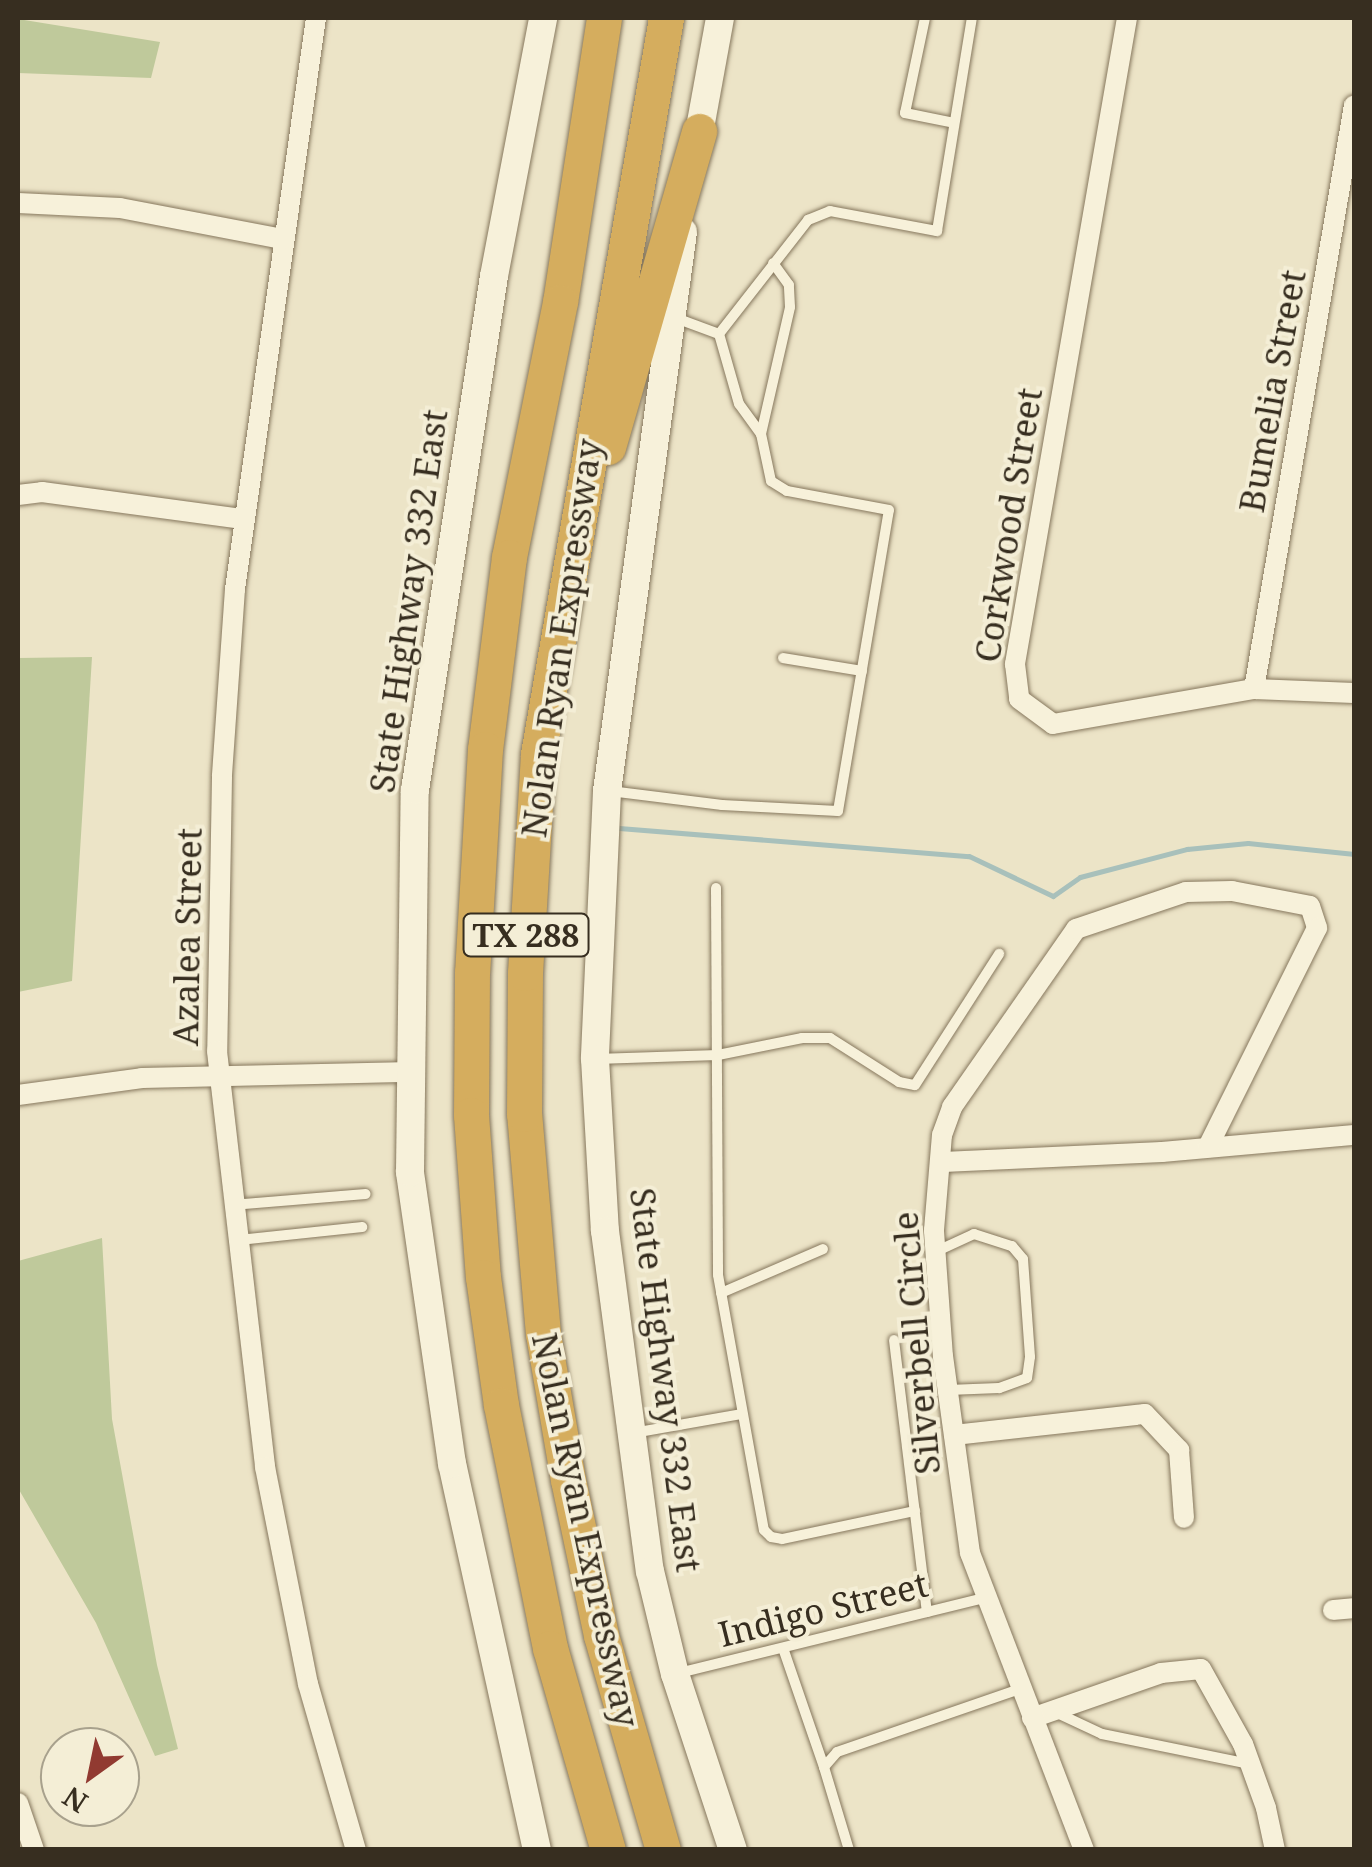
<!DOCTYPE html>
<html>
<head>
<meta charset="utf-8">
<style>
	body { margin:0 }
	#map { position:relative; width:1372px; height:1867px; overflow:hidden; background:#ece4c7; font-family:"Noto Serif",serif }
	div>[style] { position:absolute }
	.green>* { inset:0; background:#bfc99b }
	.stream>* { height:5px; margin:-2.5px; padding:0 2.5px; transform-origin:2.5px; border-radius:2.5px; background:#a8c0bb }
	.roads { filter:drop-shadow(0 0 2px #86775d) drop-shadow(0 0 2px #86775d) }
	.lane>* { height:10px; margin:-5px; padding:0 5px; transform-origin:5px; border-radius:5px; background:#f7f1da }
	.street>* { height:20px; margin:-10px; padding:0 10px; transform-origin:10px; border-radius:10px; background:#f7f1da }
	.secondary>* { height:28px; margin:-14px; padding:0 14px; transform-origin:14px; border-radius:14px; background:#f7f1da }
	.highway>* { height:35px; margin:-17.5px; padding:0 17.5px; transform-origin:17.5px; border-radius:17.5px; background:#d5ad5e }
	span { translate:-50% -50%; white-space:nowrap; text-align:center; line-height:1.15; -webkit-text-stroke:8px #f4eed6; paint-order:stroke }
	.shield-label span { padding:2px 8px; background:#f4eed6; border:2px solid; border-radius:8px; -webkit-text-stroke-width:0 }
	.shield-label { font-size:32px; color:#372e20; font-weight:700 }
	.street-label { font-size:35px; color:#372e20 }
	.frame { position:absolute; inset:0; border:20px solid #372e20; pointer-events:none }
	.north { position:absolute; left:40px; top:1727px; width:100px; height:100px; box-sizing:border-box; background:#f4eed6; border:2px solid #a8a18d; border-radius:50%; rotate:213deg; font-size:28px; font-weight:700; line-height:40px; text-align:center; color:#372e20 }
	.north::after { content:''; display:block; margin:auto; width:35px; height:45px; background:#913a31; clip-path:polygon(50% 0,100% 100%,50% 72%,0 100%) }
</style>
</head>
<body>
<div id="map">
	<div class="green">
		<div style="clip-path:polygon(18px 19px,160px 42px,151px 78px,18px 73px)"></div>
		<div style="clip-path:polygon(92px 657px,72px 981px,18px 992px,18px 658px)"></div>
		<div style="clip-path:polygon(102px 1238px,112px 1419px,157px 1665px,178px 1749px,155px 1756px,96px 1623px,18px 1488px,18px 1261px)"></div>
	</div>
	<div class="stream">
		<div style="left:619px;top:828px;width:351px;rotate:4.6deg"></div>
		<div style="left:969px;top:856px;width:93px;rotate:25.5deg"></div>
		<div style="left:1053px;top:896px;width:33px;rotate:-35deg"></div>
		<div style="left:1080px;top:877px;width:111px;rotate:-14.7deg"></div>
		<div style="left:1187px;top:849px;width:61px;rotate:-5.6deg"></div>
		<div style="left:1248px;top:843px;width:107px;rotate:5.9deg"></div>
	</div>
	<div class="roads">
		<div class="lane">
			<div style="left:925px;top:18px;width:97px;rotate:101.9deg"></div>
			<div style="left:905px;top:113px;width:50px;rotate:11.5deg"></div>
			<div style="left:673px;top:317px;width:49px;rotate:20.3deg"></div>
			<div style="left:761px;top:434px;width:37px;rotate:-126deg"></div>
			<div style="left:739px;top:404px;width:73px;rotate:-105.9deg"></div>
			<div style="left:719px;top:334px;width:145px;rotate:-52deg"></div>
			<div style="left:808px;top:220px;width:24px;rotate:-22deg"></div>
			<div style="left:830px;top:211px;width:109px;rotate:10.6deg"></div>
			<div style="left:937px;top:231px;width:216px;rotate:-80.7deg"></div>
			<div style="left:783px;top:658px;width:80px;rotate:9.3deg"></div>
			<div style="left:610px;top:791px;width:113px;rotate:7.1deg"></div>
			<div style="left:722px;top:805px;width:116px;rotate:3deg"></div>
			<div style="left:838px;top:811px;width:305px;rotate:-80.4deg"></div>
			<div style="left:889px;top:510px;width:104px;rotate:-169.4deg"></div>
			<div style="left:787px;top:491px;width:19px;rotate:-148deg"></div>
			<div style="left:771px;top:481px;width:48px;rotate:-102deg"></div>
			<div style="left:761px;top:434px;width:130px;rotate:-77.1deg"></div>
			<div style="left:790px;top:307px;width:22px;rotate:-93deg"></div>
			<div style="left:789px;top:285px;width:27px;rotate:-126deg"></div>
			<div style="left:716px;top:888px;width:387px;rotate:89.7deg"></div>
			<div style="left:718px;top:1275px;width:259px;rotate:79.8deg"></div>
			<div style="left:764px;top:1530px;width:10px;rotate:45deg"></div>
			<div style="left:771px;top:1537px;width:11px;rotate:10deg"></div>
			<div style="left:782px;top:1539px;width:136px;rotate:-11.9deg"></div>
			<div style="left:596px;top:1059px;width:122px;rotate:-1.9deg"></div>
			<div style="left:718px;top:1055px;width:86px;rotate:-11.4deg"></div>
			<div style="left:802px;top:1038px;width:28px"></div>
			<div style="left:830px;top:1038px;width:82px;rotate:32.5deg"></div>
			<div style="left:899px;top:1082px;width:16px;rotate:11deg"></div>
			<div style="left:915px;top:1085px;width:156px;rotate:-57.3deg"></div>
			<div style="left:232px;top:1205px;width:134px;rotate:-4.7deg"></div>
			<div style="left:239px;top:1240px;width:124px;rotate:-6deg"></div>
			<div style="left:935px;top:1252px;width:43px;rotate:-24.8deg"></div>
			<div style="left:974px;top:1234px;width:40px;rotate:18deg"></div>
			<div style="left:1012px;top:1246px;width:17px;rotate:50deg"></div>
			<div style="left:1023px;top:1259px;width:98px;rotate:85.9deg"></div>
			<div style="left:1030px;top:1357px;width:21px;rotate:98deg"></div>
			<div style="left:1027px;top:1378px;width:30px;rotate:160deg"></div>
			<div style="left:999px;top:1388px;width:51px;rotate:177.8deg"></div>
			<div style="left:721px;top:1293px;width:111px;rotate:-23.3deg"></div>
			<div style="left:894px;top:1340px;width:274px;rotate:83.1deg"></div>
			<div style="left:633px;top:1433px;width:111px;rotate:-9.9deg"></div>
			<div style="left:783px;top:1648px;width:126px;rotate:71deg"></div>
			<div style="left:675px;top:1674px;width:319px;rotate:-13.8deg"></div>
			<div style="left:1055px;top:1712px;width:52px;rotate:25.1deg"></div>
			<div style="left:1102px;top:1734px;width:151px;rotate:11.5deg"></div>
			<div style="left:849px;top:1850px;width:87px;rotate:-106.8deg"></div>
			<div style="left:824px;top:1767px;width:20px;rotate:-49deg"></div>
			<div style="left:837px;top:1752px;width:194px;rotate:-19deg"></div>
		</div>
		<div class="street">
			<div style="left:316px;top:18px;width:577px;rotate:98.07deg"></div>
			<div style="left:235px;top:589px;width:188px;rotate:94deg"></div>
			<div style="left:222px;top:777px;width:274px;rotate:91deg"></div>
			<div style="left:217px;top:1051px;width:419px;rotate:83.4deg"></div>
			<div style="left:265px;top:1467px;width:221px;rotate:78.8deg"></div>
			<div style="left:308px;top:1684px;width:173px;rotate:73.9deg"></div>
			<div style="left:1127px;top:18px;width:656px;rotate:99.84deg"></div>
			<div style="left:1015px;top:664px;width:35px;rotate:83deg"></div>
			<div style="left:1019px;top:699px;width:42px;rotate:36.3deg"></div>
			<div style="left:1053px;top:724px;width:204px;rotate:-9.9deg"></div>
			<div style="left:1254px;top:689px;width:100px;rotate:2.3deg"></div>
			<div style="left:18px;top:203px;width:102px;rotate:2.8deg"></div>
			<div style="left:120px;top:208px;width:166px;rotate:10.8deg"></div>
			<div style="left:18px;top:495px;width:24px;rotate:-7deg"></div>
			<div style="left:42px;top:492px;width:203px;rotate:7.7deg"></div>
			<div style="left:1254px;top:689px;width:592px;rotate:-80.28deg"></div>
			<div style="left:18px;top:1095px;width:125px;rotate:-7.8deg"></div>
			<div style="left:142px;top:1078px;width:270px;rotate:-1.3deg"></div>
			<div style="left:943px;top:1162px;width:219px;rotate:-2.6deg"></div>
			<div style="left:1162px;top:1152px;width:193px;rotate:-5.1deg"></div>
			<div style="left:954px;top:1435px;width:192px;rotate:-6.3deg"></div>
			<div style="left:1145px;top:1414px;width:50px;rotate:46.6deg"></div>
			<div style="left:1179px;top:1450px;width:68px;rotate:85.8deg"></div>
			<div style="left:1333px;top:1610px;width:21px;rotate:-5deg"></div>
			<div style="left:1032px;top:1718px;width:137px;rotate:-19.2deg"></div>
			<div style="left:1161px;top:1673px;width:40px;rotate:-5.7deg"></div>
			<div style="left:1201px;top:1669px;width:86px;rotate:60.8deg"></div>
			<div style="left:1243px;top:1744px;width:68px;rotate:70.2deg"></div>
			<div style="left:1266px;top:1808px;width:43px;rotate:77.9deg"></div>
			<div style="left:18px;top:1803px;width:50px;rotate:71.2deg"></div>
			<div style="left:1084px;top:1850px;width:318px;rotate:-111deg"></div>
			<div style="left:970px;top:1553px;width:198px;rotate:-97.8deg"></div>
			<div style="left:943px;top:1357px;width:127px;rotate:-94.1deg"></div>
			<div style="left:934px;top:1230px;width:95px;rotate:-85.2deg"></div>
			<div style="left:942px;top:1135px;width:30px;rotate:-70deg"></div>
			<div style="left:952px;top:1107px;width:217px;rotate:-55.1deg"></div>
			<div style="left:1076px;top:929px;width:116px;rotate:-18.6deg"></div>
			<div style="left:1186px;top:892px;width:46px;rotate:-1.2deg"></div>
			<div style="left:1232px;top:891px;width:79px;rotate:10.9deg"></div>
			<div style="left:1310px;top:906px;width:23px;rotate:72deg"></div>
			<div style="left:1317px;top:928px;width:245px;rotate:116.5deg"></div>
		</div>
		<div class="secondary">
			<div style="left:696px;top:150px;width:134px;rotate:-79.7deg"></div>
			<div style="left:683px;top:232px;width:564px;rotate:97.74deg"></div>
			<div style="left:607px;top:791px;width:268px;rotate:92.6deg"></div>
			<div style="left:595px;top:1059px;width:172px;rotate:86.7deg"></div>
			<div style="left:605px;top:1231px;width:343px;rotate:82.5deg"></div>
			<div style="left:650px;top:1571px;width:106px;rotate:76.4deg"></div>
			<div style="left:675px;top:1674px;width:185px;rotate:71.8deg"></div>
			<div style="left:537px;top:1850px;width:395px;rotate:-102.4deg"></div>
			<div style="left:452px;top:1464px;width:295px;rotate:-98.2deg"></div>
			<div style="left:410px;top:1172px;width:382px;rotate:-89.3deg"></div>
			<div style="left:415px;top:790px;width:520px;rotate:-81.26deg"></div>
			<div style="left:494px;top:276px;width:263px;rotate:-79.2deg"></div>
		</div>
		<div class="highway">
			<div style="left:604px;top:18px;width:287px;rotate:98.8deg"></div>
			<div style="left:560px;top:302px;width:260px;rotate:101.3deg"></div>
			<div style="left:509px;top:557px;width:193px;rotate:97.1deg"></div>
			<div style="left:485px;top:749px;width:223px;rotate:93.3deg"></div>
			<div style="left:472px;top:972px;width:143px;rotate:90.4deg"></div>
			<div style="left:471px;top:1115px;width:162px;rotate:85.8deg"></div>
			<div style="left:483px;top:1277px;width:129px;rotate:82deg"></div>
			<div style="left:501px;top:1405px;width:248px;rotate:78.6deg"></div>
			<div style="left:550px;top:1648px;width:210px;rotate:74deg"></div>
			<div style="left:608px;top:447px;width:329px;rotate:-73.9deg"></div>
			<div style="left:663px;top:1850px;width:224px;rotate:-106.1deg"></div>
			<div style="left:601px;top:1635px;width:158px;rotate:-102deg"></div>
			<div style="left:568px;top:1480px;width:148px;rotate:-99.7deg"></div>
			<div style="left:543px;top:1334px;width:221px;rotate:-94.9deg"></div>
			<div style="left:524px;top:1114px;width:141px;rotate:-89.6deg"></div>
			<div style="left:525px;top:973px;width:219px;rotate:-86.6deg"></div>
			<div style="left:538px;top:754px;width:747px;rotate:-80.13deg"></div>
		</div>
	</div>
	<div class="shield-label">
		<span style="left:526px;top:935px">TX 288</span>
	</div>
	<div class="street-label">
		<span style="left:1272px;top:391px;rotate:-80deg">Bumelia Street</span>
		<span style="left:1008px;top:525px;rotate:-81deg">Corkwood Street</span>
		<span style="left:408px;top:601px;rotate:-82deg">State Highway 332 East</span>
		<span style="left:561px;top:638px;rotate:-82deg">Nolan Ryan Expressway</span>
		<span style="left:187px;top:937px;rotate:-89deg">Azalea Street</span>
		<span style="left:916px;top:1343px;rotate:-95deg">Silverbell Circle</span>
		<span style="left:666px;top:1380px;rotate:83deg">State Highway 332 East</span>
		<span style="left:586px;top:1530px;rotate:78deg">Nolan Ryan Expressway</span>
		<span style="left:823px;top:1609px;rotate:-14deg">Indigo Street</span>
	</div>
	<div class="frame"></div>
	<div class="north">N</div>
</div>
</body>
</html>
